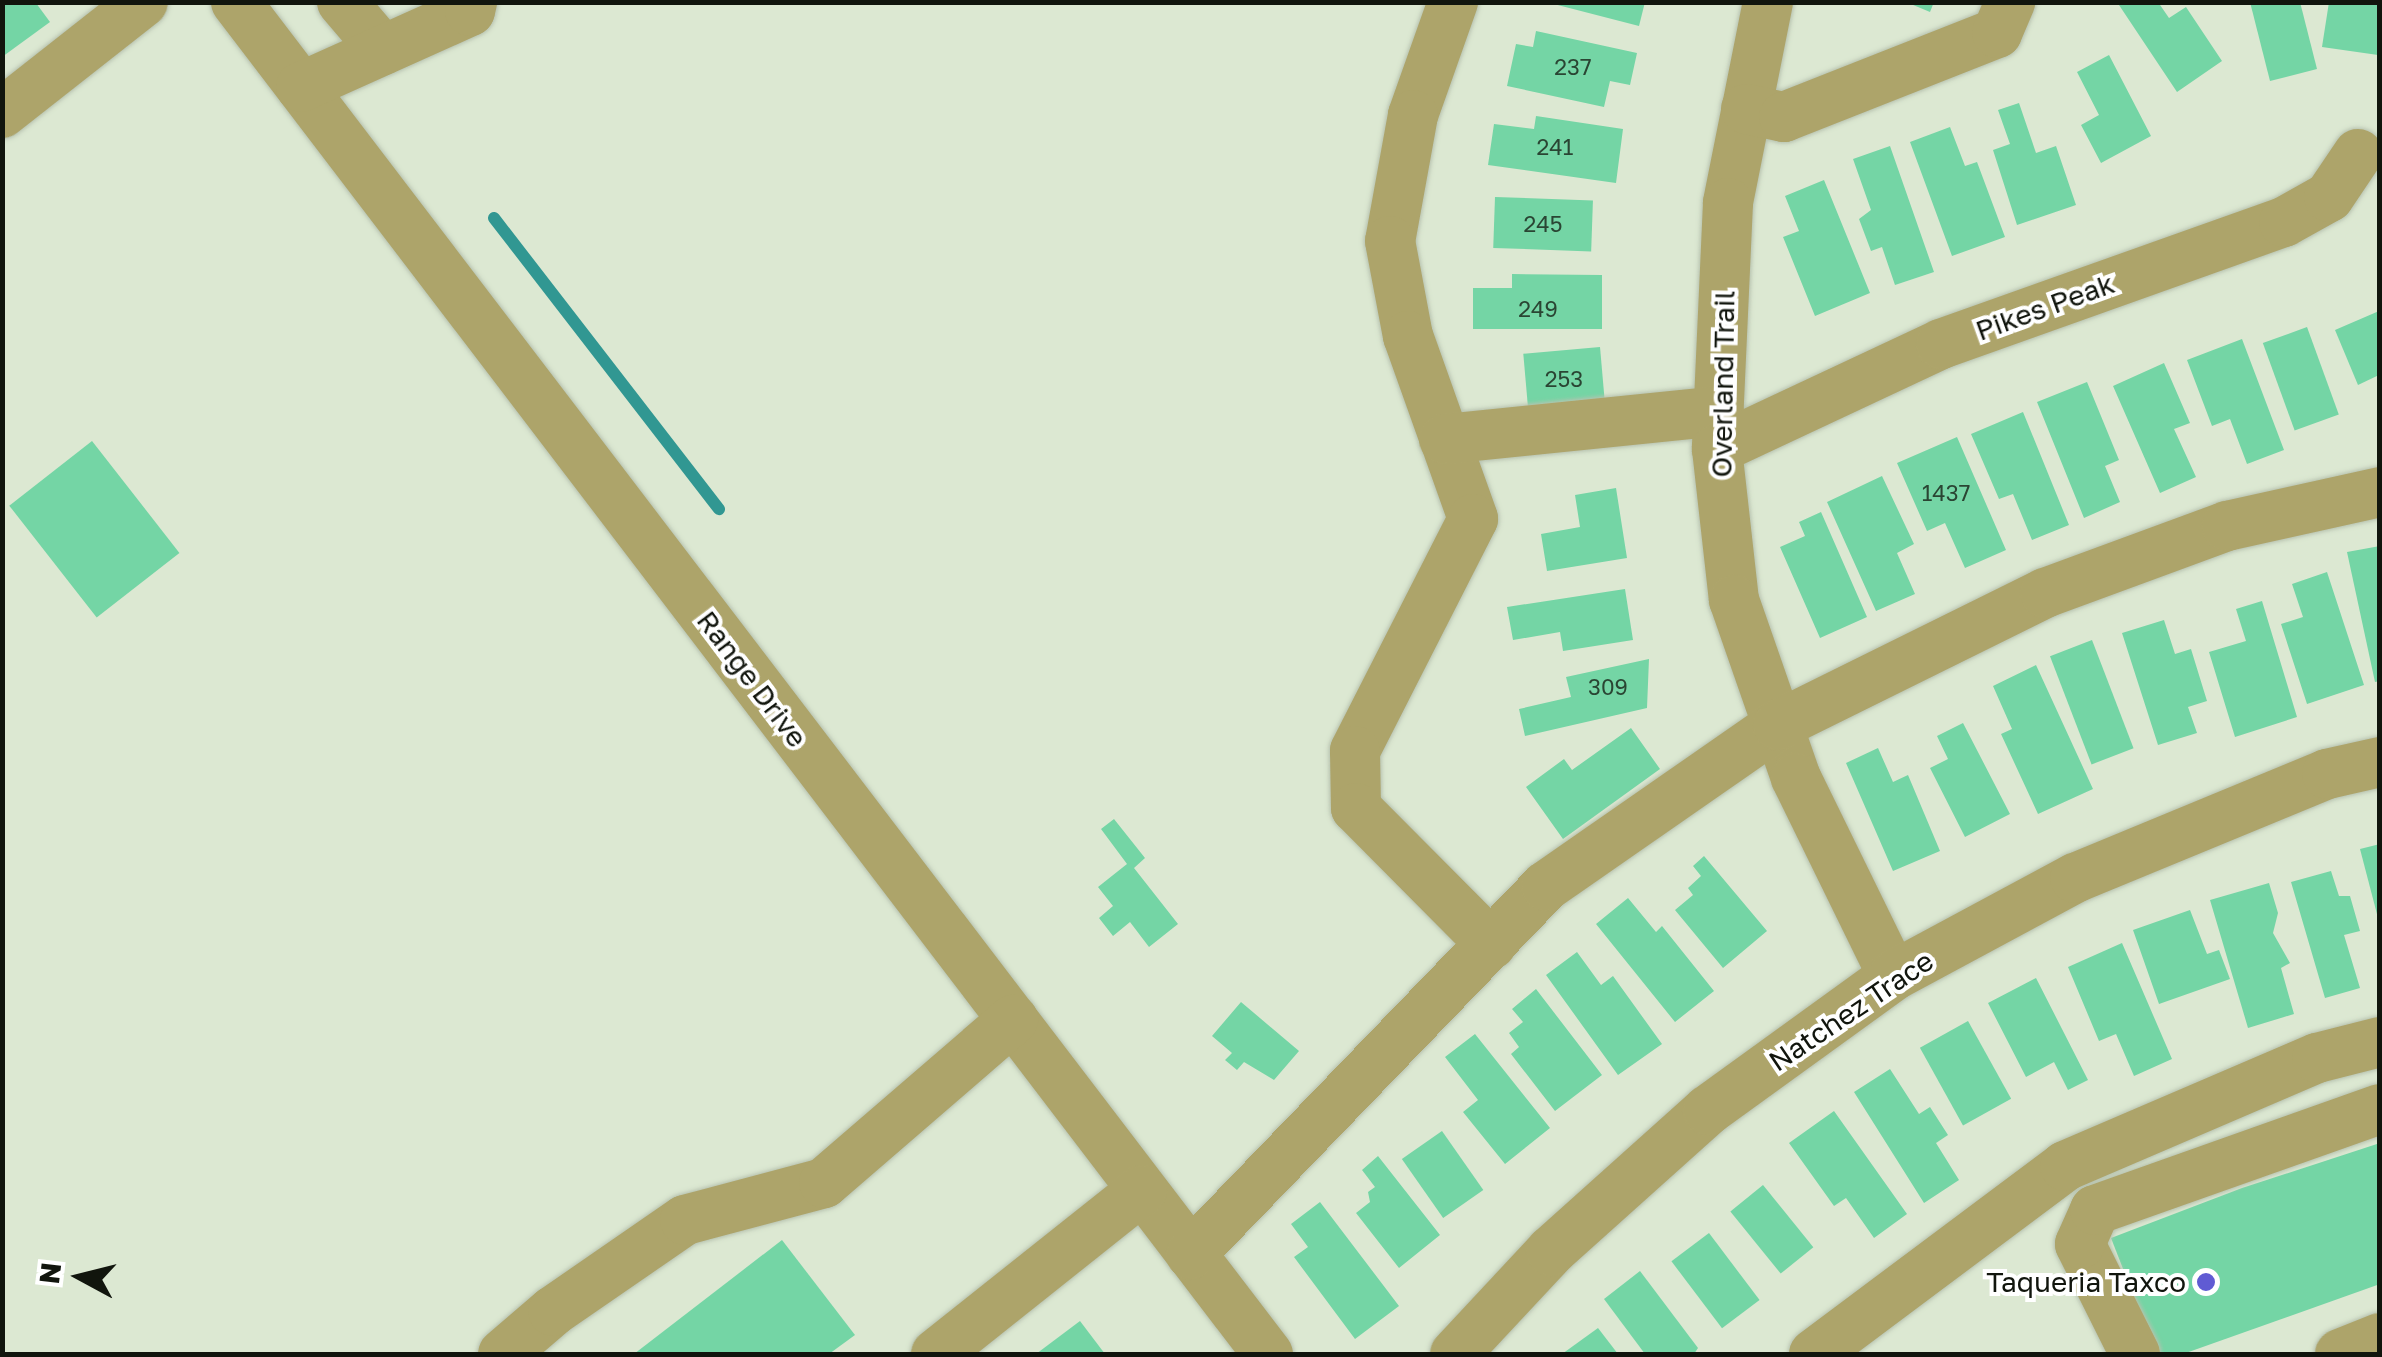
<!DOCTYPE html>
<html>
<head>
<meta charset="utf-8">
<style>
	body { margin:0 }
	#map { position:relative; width:2382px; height:1357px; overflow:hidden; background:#dce8d2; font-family:"Golos Text",sans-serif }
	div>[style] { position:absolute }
	.stream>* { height:12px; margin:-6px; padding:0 6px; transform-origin:6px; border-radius:6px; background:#319792 }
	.building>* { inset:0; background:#74d5a5; transform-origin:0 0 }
	.roads { filter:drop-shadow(0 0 2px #b7c2af) drop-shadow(0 0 2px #b7c2af) }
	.minor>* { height:50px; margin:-25px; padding:0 25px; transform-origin:25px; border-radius:25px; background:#ada46a }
	.dots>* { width:28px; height:28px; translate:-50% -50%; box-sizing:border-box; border:5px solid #fff; border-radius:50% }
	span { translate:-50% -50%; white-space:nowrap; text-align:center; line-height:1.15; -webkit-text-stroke:8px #fff; paint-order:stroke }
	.number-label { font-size:22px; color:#2a4533 }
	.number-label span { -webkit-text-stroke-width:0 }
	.street-label { font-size:28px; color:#11150d }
	.poi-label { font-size:28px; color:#11150d }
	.right { translate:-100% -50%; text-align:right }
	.frame { position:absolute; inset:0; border:5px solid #11150d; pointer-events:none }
	.north { position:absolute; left:30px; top:1227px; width:100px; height:100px; -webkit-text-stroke:8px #fff; paint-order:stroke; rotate:277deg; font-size:28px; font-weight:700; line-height:40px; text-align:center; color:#11150d }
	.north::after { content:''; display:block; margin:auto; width:35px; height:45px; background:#11150d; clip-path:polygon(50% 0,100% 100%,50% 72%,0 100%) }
</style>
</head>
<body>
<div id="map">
	<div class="stream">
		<div style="left:494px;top:218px;width:368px;rotate:52.3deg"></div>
	</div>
	<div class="building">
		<div style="clip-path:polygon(1546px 2px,1645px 2px,1639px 26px)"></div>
		<div style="clip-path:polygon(1906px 2px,1934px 2px,1930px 12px)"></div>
		<div style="clip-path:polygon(2117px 2px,2158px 2px,2169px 18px,2186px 7px,2222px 61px,2177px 92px)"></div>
		<div style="clip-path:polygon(2250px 2px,2300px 2px,2317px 69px,2270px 81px)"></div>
		<div style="clip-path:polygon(2329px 2px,2380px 2px,2378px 55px,2322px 47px)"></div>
		<div style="clip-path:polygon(2px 3px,36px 3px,50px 22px,2px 57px)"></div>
		<div style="clip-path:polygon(1536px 31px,1637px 53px,1630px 85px,1610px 81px,1604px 107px,1507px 86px,1516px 44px,1533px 47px)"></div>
		<div style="clip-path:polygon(2109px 55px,2151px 136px,2101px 163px,2081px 125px,2099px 115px,2077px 72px)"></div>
		<div style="clip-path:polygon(2019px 103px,2036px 153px,2056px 146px,2076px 205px,2017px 225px,1993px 150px,2010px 144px,1998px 110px)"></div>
		<div style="clip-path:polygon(1536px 116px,1623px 129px,1616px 183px,1488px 165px,1494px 124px,1534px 129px)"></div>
		<div style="clip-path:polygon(1950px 127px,1965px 166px,1977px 162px,2005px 237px,1952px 256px,1910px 142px)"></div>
		<div style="clip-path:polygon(1890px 146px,1934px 272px,1895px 285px,1882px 247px,1871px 251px,1859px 219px,1871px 210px,1853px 159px)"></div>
		<div style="clip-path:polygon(1824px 180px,1870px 293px,1815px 316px,1783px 237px,1799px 231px,1785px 196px)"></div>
		<div style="left:1495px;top:197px;width:98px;height:51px;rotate:2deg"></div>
		<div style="clip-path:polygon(1512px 274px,1602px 275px,1602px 329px,1473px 329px,1473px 288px,1512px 288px)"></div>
		<div style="clip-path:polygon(2379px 311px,2379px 375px,2358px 385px,2335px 330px)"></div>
		<div style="left:2307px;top:327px;width:93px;height:47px;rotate:70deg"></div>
		<div style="clip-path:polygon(2242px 339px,2284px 450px,2247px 464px,2230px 419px,2212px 426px,2187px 360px)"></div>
		<div style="left:1600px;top:347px;width:57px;height:77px;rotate:85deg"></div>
		<div style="clip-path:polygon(2164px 363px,2190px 423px,2174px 429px,2196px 477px,2160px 493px,2113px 386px)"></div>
		<div style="clip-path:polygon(2087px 382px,2119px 460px,2105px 466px,2120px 502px,2084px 518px,2037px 402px)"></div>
		<div style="clip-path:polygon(2023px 412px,2069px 525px,2032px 540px,2013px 494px,1999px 499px,1971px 434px)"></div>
		<div style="clip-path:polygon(1957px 437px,2006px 550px,1965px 568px,1945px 523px,1927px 531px,1897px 463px)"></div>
		<div style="left:92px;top:441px;width:142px;height:105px;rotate:52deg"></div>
		<div style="clip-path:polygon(1882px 476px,1914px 544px,1897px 553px,1915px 594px,1876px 611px,1827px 502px)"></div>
		<div style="clip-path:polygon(1616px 488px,1627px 558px,1547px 571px,1541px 534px,1580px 527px,1575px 495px)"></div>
		<div style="clip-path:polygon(1821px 512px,1867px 617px,1820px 638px,1780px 547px,1805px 536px,1799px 522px)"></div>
		<div style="clip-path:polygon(2380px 546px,2380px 681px,2375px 682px,2347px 552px)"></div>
		<div style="clip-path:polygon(2327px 572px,2364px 685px,2307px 704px,2281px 624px,2303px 617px,2292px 584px)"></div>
		<div style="clip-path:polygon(1625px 589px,1633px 640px,1563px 651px,1560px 632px,1513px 640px,1507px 607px)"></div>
		<div style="clip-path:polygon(2262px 601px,2297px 717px,2235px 737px,2209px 652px,2246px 641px,2236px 609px)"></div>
		<div style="clip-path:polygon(2164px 620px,2175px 654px,2191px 649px,2207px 701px,2188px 707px,2197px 733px,2158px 745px,2122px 633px)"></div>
		<div style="left:2092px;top:640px;width:116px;height:45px;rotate:69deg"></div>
		<div style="clip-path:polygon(1649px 659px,1647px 708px,1525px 736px,1519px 709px,1571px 697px,1566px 677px)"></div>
		<div style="clip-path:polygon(2036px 665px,2093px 789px,2038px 814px,2001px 734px,2012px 729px,1993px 686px)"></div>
		<div style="clip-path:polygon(1963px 723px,2010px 814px,1965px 837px,1930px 768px,1948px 759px,1937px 736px)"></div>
		<div style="clip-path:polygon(1631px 728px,1660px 769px,1563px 839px,1526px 787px,1564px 759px,1572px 770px)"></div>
		<div style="clip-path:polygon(1878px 748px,1893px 782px,1908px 775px,1940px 851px,1893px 871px,1846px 763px)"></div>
		<div style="clip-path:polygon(1114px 819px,1145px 858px,1134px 868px,1178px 924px,1149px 947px,1130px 922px,1113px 936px,1099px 918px,1113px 906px,1098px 887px,1127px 864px,1101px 829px)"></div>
		<div style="clip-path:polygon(2380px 844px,2380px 918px,2378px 918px,2360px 849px)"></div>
		<div style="clip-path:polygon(1704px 856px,1767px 931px,1723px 968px,1675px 910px,1693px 895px,1688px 888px,1701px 876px,1693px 866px)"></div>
		<div style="clip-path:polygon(2331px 871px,2339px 896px,2350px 896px,2360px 931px,2344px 935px,2360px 988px,2325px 998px,2291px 882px)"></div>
		<div style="clip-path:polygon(2269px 883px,2278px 913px,2273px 933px,2290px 963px,2281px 968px,2294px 1014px,2248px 1028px,2210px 900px)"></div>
		<div style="clip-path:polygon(1628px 898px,1656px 932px,1662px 926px,1714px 991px,1675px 1022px,1596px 924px)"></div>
		<div style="clip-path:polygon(2190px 910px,2207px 954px,2219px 950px,2230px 979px,2159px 1004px,2133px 930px)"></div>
		<div style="clip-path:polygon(2122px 943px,2172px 1059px,2134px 1076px,2116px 1034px,2099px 1041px,2068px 967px)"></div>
		<div style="clip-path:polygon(1577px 952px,1601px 985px,1613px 976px,1662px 1044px,1618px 1075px,1546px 975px)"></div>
		<div style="clip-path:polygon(2036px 978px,2088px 1080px,2068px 1090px,2054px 1062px,2026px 1077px,1988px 1003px)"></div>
		<div style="clip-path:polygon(1536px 989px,1602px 1075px,1555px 1111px,1511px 1054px,1519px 1047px,1509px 1033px,1523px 1022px,1512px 1009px)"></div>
		<div style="clip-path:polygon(1241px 1002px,1299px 1051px,1274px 1080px,1244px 1062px,1237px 1070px,1225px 1060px,1232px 1053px,1212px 1036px)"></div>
		<div style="left:1968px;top:1021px;width:89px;height:55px;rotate:61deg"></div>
		<div style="clip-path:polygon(1475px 1034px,1550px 1128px,1505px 1164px,1463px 1112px,1478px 1100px,1445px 1057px)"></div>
		<div style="clip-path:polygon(1890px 1069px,1919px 1114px,1930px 1107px,1948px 1135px,1936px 1143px,1959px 1180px,1924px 1203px,1854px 1092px)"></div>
		<div style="clip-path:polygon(1834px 1111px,1907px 1214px,1874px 1238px,1846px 1198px,1834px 1206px,1789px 1143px)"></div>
		<div style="left:1442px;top:1131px;width:72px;height:49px;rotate:55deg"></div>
		<div style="clip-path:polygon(2380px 1143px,2380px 1284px,2183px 1354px,2156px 1354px,2111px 1238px,2242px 1188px)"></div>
		<div style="clip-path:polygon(1378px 1156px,1440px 1235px,1399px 1268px,1356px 1213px,1370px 1202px,1368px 1192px,1375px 1187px,1362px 1170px)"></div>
		<div style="left:1763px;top:1185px;width:80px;height:42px;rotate:51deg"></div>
		<div style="clip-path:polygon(1320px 1202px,1399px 1306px,1355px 1339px,1294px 1257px,1308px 1247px,1291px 1224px)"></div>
		<div style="left:1709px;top:1233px;width:84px;height:47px;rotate:53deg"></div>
		<div style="clip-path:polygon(782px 1240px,855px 1335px,829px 1354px,634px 1354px)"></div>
		<div style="clip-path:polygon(1640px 1271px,1698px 1348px,1694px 1354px,1645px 1354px,1604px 1299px)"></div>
		<div style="clip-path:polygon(1080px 1321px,1105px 1354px,1036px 1354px)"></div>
		<div style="clip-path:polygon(1598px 1328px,1618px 1354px,1562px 1354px)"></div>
	</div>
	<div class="roads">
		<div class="minor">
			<div style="left:236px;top:2px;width:1701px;rotate:52.65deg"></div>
			<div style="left:342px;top:2px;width:63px;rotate:49.5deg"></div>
			<div style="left:1453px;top:2px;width:120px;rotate:109.5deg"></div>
			<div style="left:1413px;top:115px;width:128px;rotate:100.3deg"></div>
			<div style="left:1390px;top:241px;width:97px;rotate:79.3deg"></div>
			<div style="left:1408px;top:336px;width:194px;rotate:70.4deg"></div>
			<div style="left:1473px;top:519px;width:260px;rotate:117deg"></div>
			<div style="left:1355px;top:751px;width:57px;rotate:89deg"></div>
			<div style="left:1356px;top:808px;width:192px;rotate:45.2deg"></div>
			<div style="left:1768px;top:2px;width:205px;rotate:101.3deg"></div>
			<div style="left:1728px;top:203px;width:246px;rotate:92.6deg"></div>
			<div style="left:1717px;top:449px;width:152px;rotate:83.6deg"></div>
			<div style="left:1734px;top:600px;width:188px;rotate:70.8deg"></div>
			<div style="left:1796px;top:778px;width:220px;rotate:63.9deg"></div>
			<div style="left:301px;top:87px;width:185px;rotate:-24.2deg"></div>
			<div style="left:470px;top:11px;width:9px;rotate:-77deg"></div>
			<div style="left:1746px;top:109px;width:39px;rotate:12deg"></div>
			<div style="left:1784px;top:117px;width:229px;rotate:-21.5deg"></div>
			<div style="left:1997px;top:33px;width:34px;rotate:-67deg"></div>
			<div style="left:2px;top:113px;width:179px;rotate:-38.2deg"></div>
			<div style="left:1444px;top:439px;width:276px;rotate:-5.8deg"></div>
			<div style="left:1717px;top:449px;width:247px;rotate:-25.1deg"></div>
			<div style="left:1941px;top:344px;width:364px;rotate:-19.6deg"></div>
			<div style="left:2284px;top:222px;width:51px;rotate:-29.1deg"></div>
			<div style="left:2329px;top:197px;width:52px;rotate:-56deg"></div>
			<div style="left:1191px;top:1254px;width:511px;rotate:-46.03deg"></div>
			<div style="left:1546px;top:886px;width:282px;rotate:-34.8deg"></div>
			<div style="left:1778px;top:725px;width:298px;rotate:-26.3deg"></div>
			<div style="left:2045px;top:593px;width:194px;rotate:-20.2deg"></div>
			<div style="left:2227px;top:526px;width:157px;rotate:-12.5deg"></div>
			<div style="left:503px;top:1354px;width:66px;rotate:-40.7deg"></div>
			<div style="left:553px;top:1311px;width:160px;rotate:-34.6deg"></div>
			<div style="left:685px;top:1220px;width:144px;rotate:-14.9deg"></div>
			<div style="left:824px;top:1183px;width:250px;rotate:-40.8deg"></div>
			<div style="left:936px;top:1354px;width:263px;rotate:-38.5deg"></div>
			<div style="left:1455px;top:1354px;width:141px;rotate:-47deg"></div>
			<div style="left:1551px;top:1251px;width:211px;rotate:-41.9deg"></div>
			<div style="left:1708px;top:1110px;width:228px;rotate:-35.9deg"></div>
			<div style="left:1893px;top:976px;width:207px;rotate:-28.3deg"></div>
			<div style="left:2075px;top:878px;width:273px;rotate:-22.4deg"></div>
			<div style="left:2327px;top:774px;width:54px;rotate:-12.8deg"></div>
			<div style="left:1814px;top:1354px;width:314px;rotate:-36.8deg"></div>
			<div style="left:2065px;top:1166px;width:274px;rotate:-23.2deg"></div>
			<div style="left:2317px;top:1058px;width:65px;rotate:-14.3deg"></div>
			<div style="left:2135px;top:1354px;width:123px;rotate:-116.6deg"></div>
			<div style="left:2080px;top:1244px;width:37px;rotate:-66deg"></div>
			<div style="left:2095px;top:1210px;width:302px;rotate:-19.5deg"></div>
			<div style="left:2340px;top:1354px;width:43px;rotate:-21.8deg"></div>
		</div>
	</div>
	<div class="dots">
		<div style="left:2206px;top:1282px;background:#605bd3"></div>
	</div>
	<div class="number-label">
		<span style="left:1573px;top:67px">237</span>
		<span style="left:1555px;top:147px">241</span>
		<span style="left:1543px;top:224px">245</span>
		<span style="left:1538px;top:309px">249</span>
		<span style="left:1564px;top:379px">253</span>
		<span style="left:1946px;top:493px">1437</span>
		<span style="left:1608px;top:687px">309</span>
	</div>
	<div class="street-label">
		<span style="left:2045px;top:307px;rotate:-20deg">Pikes Peak</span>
		<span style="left:1723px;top:384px;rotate:-89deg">Overland Trail</span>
		<span style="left:752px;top:679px;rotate:53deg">Range Drive</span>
		<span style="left:1851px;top:1011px;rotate:-34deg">Natchez Trace</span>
	</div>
	<div class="poi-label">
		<span class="right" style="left:2186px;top:1282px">Taqueria Taxco</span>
	</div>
	<div class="frame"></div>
	<div class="north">N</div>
</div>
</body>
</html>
